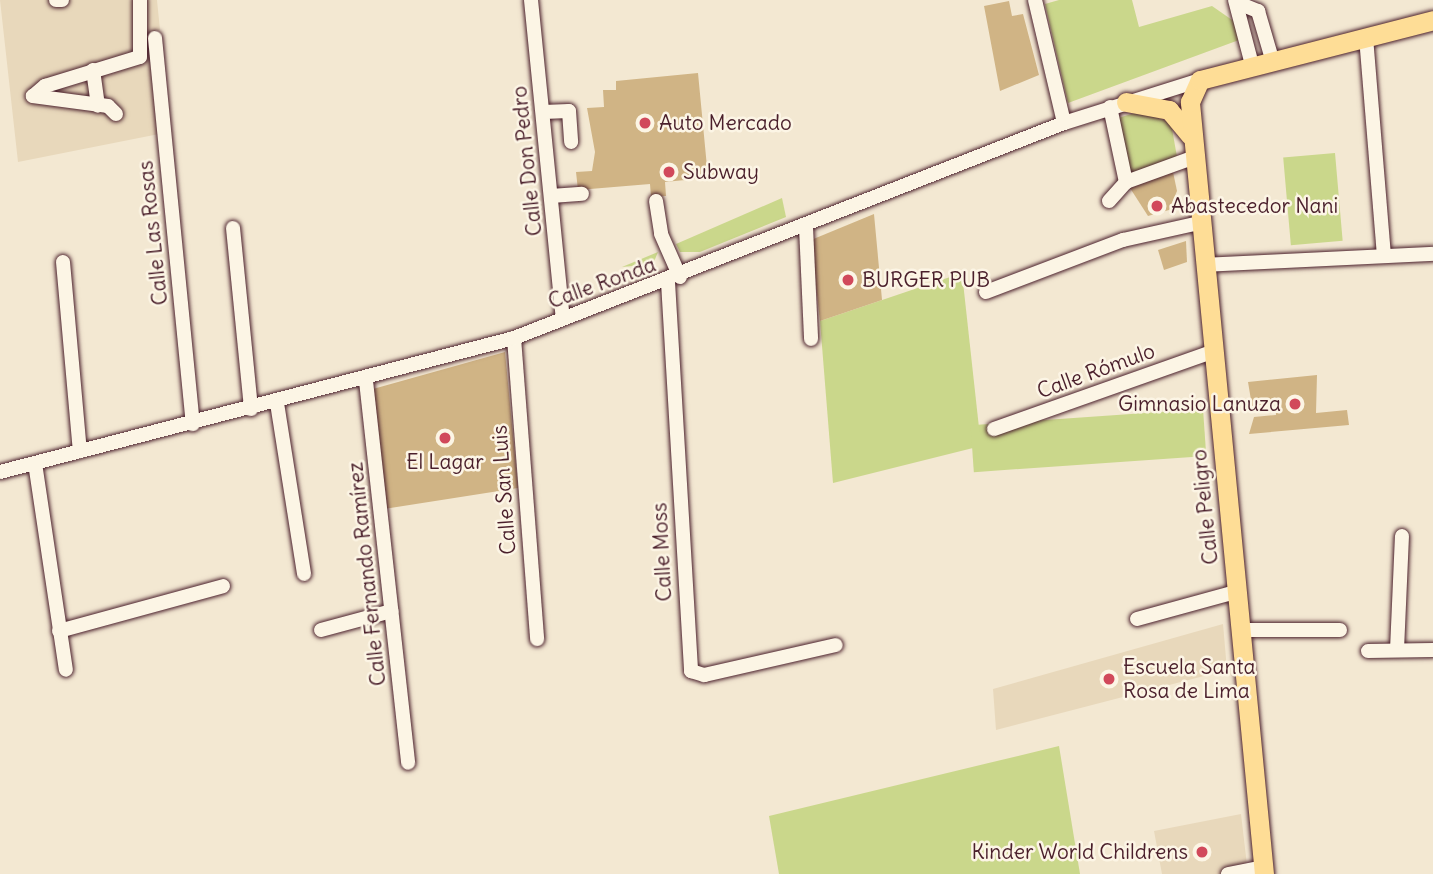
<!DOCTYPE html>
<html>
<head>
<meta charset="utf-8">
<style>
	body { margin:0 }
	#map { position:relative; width:1433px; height:874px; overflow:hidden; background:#f3e8d2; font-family:Delius,sans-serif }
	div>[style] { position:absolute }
	.built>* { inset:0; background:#e8d8bb }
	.green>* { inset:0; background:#cad78b; transform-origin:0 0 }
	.building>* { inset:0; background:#d0b485 }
	.roads { filter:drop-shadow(0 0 2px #4a1f2b) drop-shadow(0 0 2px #4a1f2b) }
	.minor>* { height:14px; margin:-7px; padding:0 7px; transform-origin:7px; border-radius:7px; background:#fcf5e5 }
	.major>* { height:19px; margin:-9.5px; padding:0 9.5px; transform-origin:9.5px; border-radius:9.5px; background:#fedd96 }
	.dots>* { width:19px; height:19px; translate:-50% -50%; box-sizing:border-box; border:4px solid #fcf5e5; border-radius:50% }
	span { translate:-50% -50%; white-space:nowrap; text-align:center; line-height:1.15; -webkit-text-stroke:5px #fcf5e5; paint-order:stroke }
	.poi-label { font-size:21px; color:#4a1f2b }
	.left { translate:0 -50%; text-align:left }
	.right { translate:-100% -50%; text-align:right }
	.street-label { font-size:21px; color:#4a1f2b }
</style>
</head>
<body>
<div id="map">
	<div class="built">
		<div style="clip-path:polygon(0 0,157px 0,160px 30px,148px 33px,159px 134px,18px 162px)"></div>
		<div style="clip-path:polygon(1223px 624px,1227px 670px,996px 730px,993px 689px)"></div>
		<div style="clip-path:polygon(1241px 814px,1248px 874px,1162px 874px,1154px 831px)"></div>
	</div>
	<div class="green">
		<div style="clip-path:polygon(1059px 0,1132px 0,1139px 27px,1212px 6px,1235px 22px,1239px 40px,1068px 103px,1045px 4px)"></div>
		<div style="clip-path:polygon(1141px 111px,1171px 123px,1177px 157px,1127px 175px,1115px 119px)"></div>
		<div style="left:1335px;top:153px;width:88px;height:52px;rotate:85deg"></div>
		<div style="clip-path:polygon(782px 198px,786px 217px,700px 252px,680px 252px,676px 244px)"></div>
		<div style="clip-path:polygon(658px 252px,653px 264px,622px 267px)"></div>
		<div style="clip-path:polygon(962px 273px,981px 446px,833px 483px,820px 321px)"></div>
		<div style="left:1203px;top:409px;width:47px;height:233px;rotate:86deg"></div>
		<div style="clip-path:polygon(1059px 746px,1080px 874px,779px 874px,769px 816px)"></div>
	</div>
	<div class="building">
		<div style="clip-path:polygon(1009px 1px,1012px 16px,1023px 14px,1039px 75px,1000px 91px,984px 6px)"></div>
		<div style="clip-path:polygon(698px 73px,707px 167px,714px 166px,715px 177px,665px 182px,666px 196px,651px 197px,650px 184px,578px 190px,576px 172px,592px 171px,595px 152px,587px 108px,604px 107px,603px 90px,616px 90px,616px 81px)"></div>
		<div style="clip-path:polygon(1173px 172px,1177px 191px,1169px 210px,1148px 216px,1130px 188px)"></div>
		<div style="clip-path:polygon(874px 214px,882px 300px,820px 321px,811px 240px)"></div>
		<div style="clip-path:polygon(1186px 241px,1187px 262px,1164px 270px,1158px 250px)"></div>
		<div style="clip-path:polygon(505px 352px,518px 488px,384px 509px,373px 389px)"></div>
		<div style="clip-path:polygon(1317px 375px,1316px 413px,1347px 410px,1349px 425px,1249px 434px,1254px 417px,1276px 415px,1275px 403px,1252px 406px,1248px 382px)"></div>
	</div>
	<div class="roads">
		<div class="minor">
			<div style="left:56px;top:0;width:6px"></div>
			<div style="left:531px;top:0;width:320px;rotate:84.3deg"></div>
			<div style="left:1035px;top:0;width:126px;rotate:76.7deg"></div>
			<div style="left:1235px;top:0;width:67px;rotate:75.3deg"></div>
			<div style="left:1238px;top:3px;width:22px;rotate:22deg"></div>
			<div style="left:1258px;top:11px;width:50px;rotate:73.7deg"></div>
			<div style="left:1366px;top:37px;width:219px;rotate:85.3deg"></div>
			<div style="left:155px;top:38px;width:388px;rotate:84.4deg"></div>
			<div style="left:93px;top:70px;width:36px;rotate:82deg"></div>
			<div style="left:1110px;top:107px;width:77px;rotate:78deg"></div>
			<div style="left:1126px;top:182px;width:70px;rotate:-20deg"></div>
			<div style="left:543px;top:112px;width:26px;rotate:-2deg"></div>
			<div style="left:569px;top:111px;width:31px;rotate:86deg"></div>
			<div style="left:116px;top:114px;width:11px;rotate:-135deg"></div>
			<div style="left:108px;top:106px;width:76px;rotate:-172.4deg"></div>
			<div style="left:33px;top:96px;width:16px;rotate:-40deg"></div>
			<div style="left:45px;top:86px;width:99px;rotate:-17deg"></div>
			<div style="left:140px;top:57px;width:57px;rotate:-90deg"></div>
			<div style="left:551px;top:196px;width:31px;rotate:-4deg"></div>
			<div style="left:656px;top:201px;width:33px;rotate:81deg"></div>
			<div style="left:661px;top:234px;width:47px;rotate:66.2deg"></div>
			<div style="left:1109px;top:201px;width:25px;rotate:-48deg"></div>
			<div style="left:806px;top:227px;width:112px;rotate:87.4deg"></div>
			<div style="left:233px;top:228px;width:182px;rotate:84.3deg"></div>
			<div style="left:63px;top:262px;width:190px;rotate:84.9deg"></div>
			<div style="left:1204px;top:265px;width:229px;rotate:-2.8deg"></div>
			<div style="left:668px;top:282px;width:390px;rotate:86.6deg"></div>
			<div style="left:691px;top:671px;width:14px;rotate:17deg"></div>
			<div style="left:704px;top:675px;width:135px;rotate:-12.8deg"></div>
			<div style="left:986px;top:292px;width:147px;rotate:-20.8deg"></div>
			<div style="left:1123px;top:240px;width:78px;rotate:-12.6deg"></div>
			<div style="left:514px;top:338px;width:302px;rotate:85.6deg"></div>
			<div style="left:366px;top:381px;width:384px;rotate:83.7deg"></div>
			<div style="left:277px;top:403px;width:173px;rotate:81deg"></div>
			<div style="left:994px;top:429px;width:231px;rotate:-19.5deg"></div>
			<div style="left:35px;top:463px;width:209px;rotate:81.5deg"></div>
			<div style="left:0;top:472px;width:531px;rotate:-14.61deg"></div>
			<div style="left:514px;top:338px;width:591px;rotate:-21.35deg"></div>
			<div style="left:1064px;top:123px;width:143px;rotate:-17.5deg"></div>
			<div style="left:1137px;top:619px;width:103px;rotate:-15.3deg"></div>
			<div style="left:321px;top:630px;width:73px;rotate:-15deg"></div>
			<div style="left:1240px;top:630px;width:100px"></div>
			<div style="left:59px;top:631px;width:170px;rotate:-15.3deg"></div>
			<div style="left:1397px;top:650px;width:114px;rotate:-87.5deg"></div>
			<div style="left:1368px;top:651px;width:65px;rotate:-0.9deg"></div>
			<div style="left:1228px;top:874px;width:36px;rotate:-11deg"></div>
		</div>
		<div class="major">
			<div style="left:1126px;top:102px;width:44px;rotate:10.5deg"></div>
			<div style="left:1169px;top:110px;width:33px;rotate:50deg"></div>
			<div style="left:1264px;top:874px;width:776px;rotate:-95.48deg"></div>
			<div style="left:1190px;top:102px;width:24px;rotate:-66deg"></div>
			<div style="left:1200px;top:80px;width:241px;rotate:-14.4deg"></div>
		</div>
	</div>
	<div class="dots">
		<div style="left:645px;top:123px;background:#d1495b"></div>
		<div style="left:669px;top:172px;background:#d1495b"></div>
		<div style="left:1157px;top:206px;background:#d1495b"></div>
		<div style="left:848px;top:280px;background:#d1495b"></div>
		<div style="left:1295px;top:404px;background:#d1495b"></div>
		<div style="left:445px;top:438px;background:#d1495b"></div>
		<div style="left:1109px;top:679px;background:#d1495b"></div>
		<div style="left:1202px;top:852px;background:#d1495b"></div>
	</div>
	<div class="poi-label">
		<span class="left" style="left:659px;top:123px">Auto Mercado</span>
		<span class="left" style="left:683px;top:172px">Subway</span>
		<span class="left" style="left:1171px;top:206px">Abastecedor Nani</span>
		<span class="left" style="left:862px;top:280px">BURGER PUB</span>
		<span class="right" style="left:1281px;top:404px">Gimnasio Lanuza</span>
		<span style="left:445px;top:462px">El Lagar</span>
		<span class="left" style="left:1123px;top:679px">Escuela Santa<br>Rosa de Lima</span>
		<span class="right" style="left:1188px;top:852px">Kinder World Childrens</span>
	</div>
	<div class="street-label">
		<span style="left:527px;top:161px;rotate:-96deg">Calle Don Pedro</span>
		<span style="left:153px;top:233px;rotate:-96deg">Calle Las Rosas</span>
		<span style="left:602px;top:283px;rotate:-20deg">Calle Ronda</span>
		<span style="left:1096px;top:371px;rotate:-20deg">Calle Rómulo</span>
		<span style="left:504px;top:490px;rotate:-94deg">Calle San Luis</span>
		<span style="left:1205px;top:507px;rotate:-96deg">Calle Peligro</span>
		<span style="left:662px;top:552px;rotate:-93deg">Calle Moss</span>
		<span style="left:367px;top:574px;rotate:-96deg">Calle Fernando Ramírez</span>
	</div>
</div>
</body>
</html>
